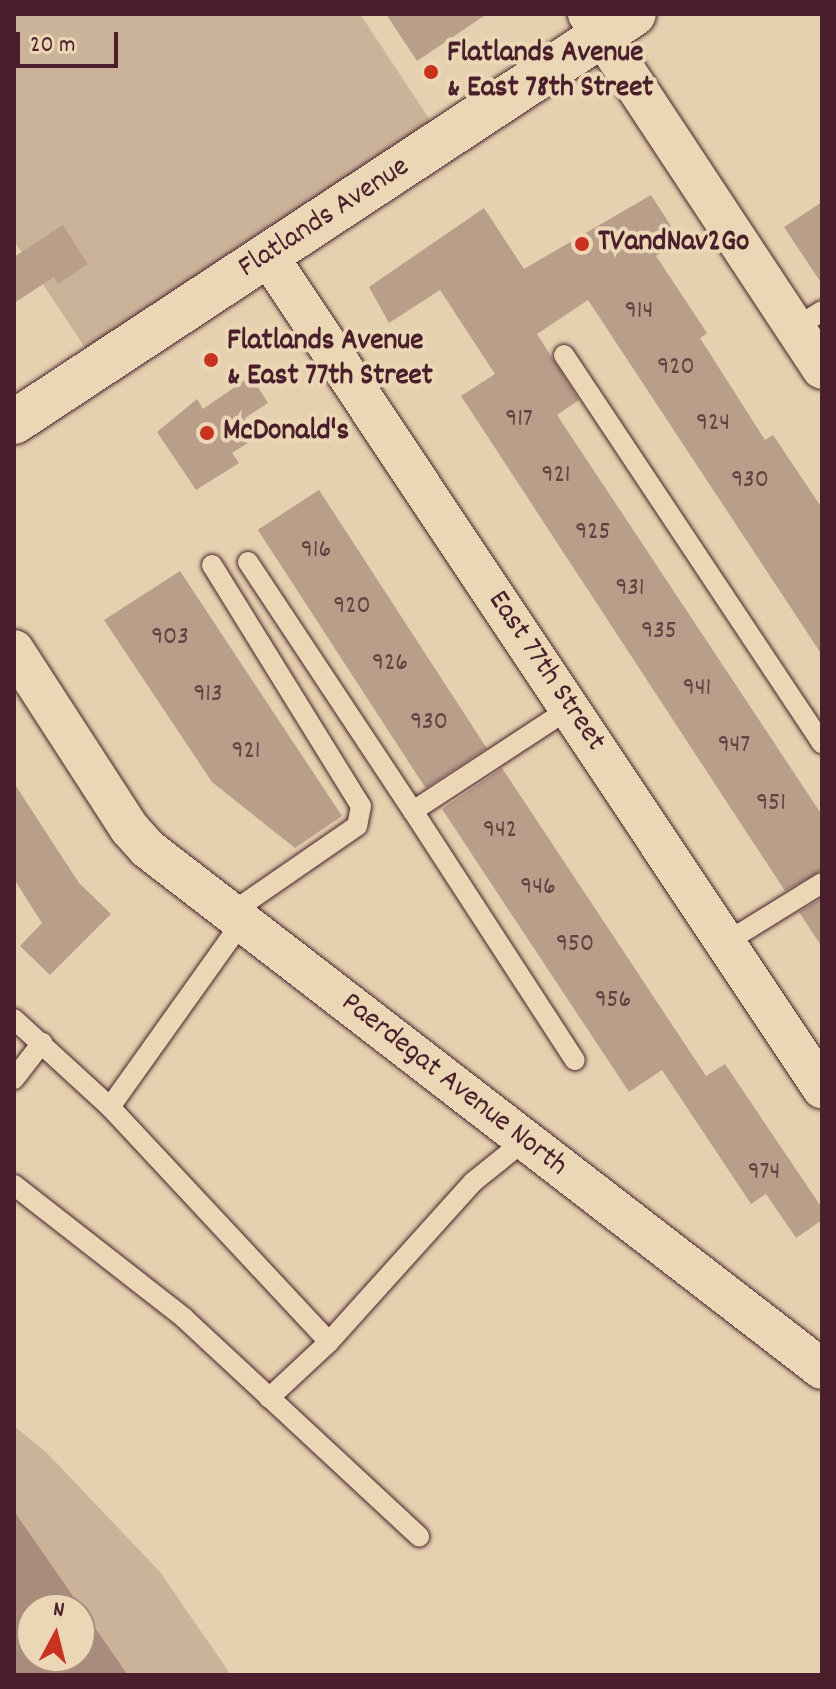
<!DOCTYPE html>
<html>
<head>
<meta charset="utf-8">
<style>
	body { margin:0 }
	#map { position:relative; width:836px; height:1689px; overflow:hidden; background:#e5d0af; font-family:Dekko,sans-serif }
	div>[style] { position:absolute }
	.green>* { inset:0; background:#cbb39a }
	.water>* { inset:0; background:#aa8c7d }
	.building>* { inset:0; background:#b99e8a; transform-origin:0 0 }
	.roads { filter:drop-shadow(0 0 2px #4a1f2b) drop-shadow(0 0 2px #4a1f2b) }
	.lane>* { height:20px; margin:-10px; padding:0 10px; transform-origin:10px; border-radius:10px; background:#ebd7b5 }
	.street>* { height:40px; margin:-20px; padding:0 20px; transform-origin:20px; border-radius:20px; background:#ebd7b5 }
	.secondary>* { height:44px; margin:-22px; padding:0 22px; transform-origin:22px; border-radius:22px; background:#ebd7b5 }
	.dots>* { width:22px; height:22px; translate:-50% -50%; box-sizing:border-box; border:4px solid #ebd7b5; border-radius:50% }
	span { translate:-50% -50%; white-space:nowrap; text-align:center; line-height:1.15; -webkit-text-stroke:8px #ebd7b5; paint-order:stroke }
	.number-label { font-size:26px; color:#663f43 }
	.number-label span { -webkit-text-stroke-width:0 }
	.poi-label { font-size:30px; color:#4a1f2b; font-weight:700 }
	.left { translate:0 -50%; text-align:left }
	.street-label { font-size:30px; color:#4a1f2b }
	.frame { position:absolute; inset:0; border:16px solid #4a1f2b; pointer-events:none }
	.north { position:absolute; left:16px; top:1593px; width:80px; height:80px; box-sizing:border-box; background:#ebd7b5; border:2px solid #ab8d7e; border-radius:50%; rotate:7deg; font-size:22px; font-weight:700; line-height:32px; text-align:center; color:#4a1f2b }
	.north::after { content:''; display:block; margin:auto; width:28px; height:36px; background:#c8321e; clip-path:polygon(50% 0,100% 100%,50% 72%,0 100%) }
	.scale { position:absolute; left:16px; top:32px; width:102px; height:36px; box-sizing:border-box; border:4px solid #4a1f2b; border-top:0; padding-left:10px; font-size:24px; line-height:28px; white-space:nowrap; color:#4a1f2b; -webkit-text-stroke:6px #ebd7b5; paint-order:stroke }
</style>
</head>
<body>
<div id="map">
	<div class="green">
		<div style="clip-path:polygon(14px 14px,360px 14px,444px 141px,98px 367px,14px 241px)"></div>
		<div style="clip-path:polygon(14px 1426px,47px 1453px,160px 1572px,231px 1675px,128px 1675px,14px 1511px)"></div>
	</div>
	<div class="water">
		<div style="clip-path:polygon(evenodd,14px 1511px,128px 1675px,14px 1675px,14px 1511px,32px 1609px,80px 1609px,80px 1657px,32px 1657px,32px 1609px)"></div>
	</div>
	<div class="building">
		<div style="clip-path:polygon(386px 14px,487px 14px,417px 61px)"></div>
		<div style="clip-path:polygon(651px 195px,680px 240px,656px 256px,707px 333px,700px 338px,765px 440px,773px 435px,822px 508px,822px 655px,588px 300px,537px 334px,579px 400px,557px 415px,822px 815px,822px 870px,785px 891px,461px 396px,495px 374px,440px 290px,389px 323px,369px 287px,484px 208px,524px 269px)"></div>
		<div style="clip-path:polygon(822px 202px,822px 284px,784px 227px)"></div>
		<div style="clip-path:polygon(63px 225px,88px 264px,58px 284px,54px 277px,14px 303px,14px 257px)"></div>
		<div style="clip-path:polygon(251px 376px,268px 403px,245px 418px,257px 437px,232px 453px,239px 463px,196px 490px,157px 432px,197px 399px,203px 409px)"></div>
		<div style="left:319px;top:490px;width:308px;height:73px;rotate:57deg"></div>
		<div style="clip-path:polygon(180px 571px,342px 816px,295px 848px,212px 782px,104px 620px)"></div>
		<div style="clip-path:polygon(502px 768px,706px 1076px,725px 1064px,822px 1208px,822px 1220px,796px 1238px,766px 1194px,751px 1204px,662px 1070px,629px 1092px,442px 809px)"></div>
		<div style="clip-path:polygon(14px 783px,79px 883px,111px 914px,50px 975px,20px 946px,42px 923px,14px 879px)"></div>
		<div style="clip-path:polygon(822px 898px,822px 947px,799px 912px)"></div>
	</div>
	<div class="roads">
		<div class="lane">
			<div style="left:795px;top:328px;width:32px;rotate:-32deg"></div>
			<div style="left:564px;top:355px;width:466px;rotate:56.4deg"></div>
			<div style="left:248px;top:562px;width:299px;rotate:56.5deg"></div>
			<div style="left:413px;top:811px;width:186px;rotate:-33.2deg"></div>
			<div style="left:212px;top:565px;width:283px;rotate:58.3deg"></div>
			<div style="left:361px;top:806px;width:20px;rotate:101deg"></div>
			<div style="left:357px;top:826px;width:153px;rotate:145.4deg"></div>
			<div style="left:413px;top:811px;width:297px;rotate:57deg"></div>
			<div style="left:725px;top:943px;width:114px;rotate:-31.7deg"></div>
			<div style="left:14px;top:1019px;width:130px;rotate:42.5deg"></div>
			<div style="left:110px;top:1107px;width:321px;rotate:47deg"></div>
			<div style="left:329px;top:1342px;width:215px;rotate:-48deg"></div>
			<div style="left:473px;top:1182px;width:65px;rotate:-38.8deg"></div>
			<div style="left:14px;top:1079px;width:46px;rotate:-52.1deg"></div>
			<div style="left:110px;top:1107px;width:227px;rotate:-54.5deg"></div>
			<div style="left:14px;top:1185px;width:216px;rotate:38deg"></div>
			<div style="left:184px;top:1318px;width:321px;rotate:42.9deg"></div>
			<div style="left:269px;top:1398px;width:82px;rotate:-43deg"></div>
		</div>
		<div class="street">
			<div style="left:588px;top:14px;width:425px;rotate:56.6deg"></div>
			<div style="left:268px;top:256px;width:1000px;rotate:56.34deg"></div>
			<div style="left:14px;top:650px;width:213px;rotate:57.1deg"></div>
			<div style="left:130px;top:829px;width:27px;rotate:48deg"></div>
			<div style="left:148px;top:849px;width:851px;rotate:37.65deg"></div>
		</div>
		<div class="secondary">
			<div style="left:14px;top:422px;width:742px;rotate:-33.35deg"></div>
		</div>
	</div>
	<div class="dots">
		<div style="left:431px;top:72px;background:#c8321e"></div>
		<div style="left:582px;top:244px;background:#c8321e"></div>
		<div style="left:211px;top:360px;background:#c8321e"></div>
		<div style="left:207px;top:433px;background:#c8321e"></div>
	</div>
	<div class="number-label">
		<span style="left:639px;top:312px">914</span>
		<span style="left:676px;top:368px">920</span>
		<span style="left:519px;top:420px">917</span>
		<span style="left:713px;top:424px">924</span>
		<span style="left:556px;top:476px">921</span>
		<span style="left:750px;top:481px">930</span>
		<span style="left:593px;top:533px">925</span>
		<span style="left:316px;top:551px">916</span>
		<span style="left:630px;top:589px">931</span>
		<span style="left:352px;top:607px">920</span>
		<span style="left:659px;top:632px">935</span>
		<span style="left:170px;top:638px">903</span>
		<span style="left:390px;top:664px">926</span>
		<span style="left:697px;top:689px">941</span>
		<span style="left:208px;top:695px">913</span>
		<span style="left:429px;top:723px">930</span>
		<span style="left:734px;top:746px">947</span>
		<span style="left:246px;top:752px">921</span>
		<span style="left:771px;top:804px">951</span>
		<span style="left:500px;top:831px">942</span>
		<span style="left:538px;top:888px">946</span>
		<span style="left:575px;top:945px">950</span>
		<span style="left:613px;top:1001px">956</span>
		<span style="left:764px;top:1173px">974</span>
	</div>
	<div class="poi-label">
		<span class="left" style="left:447px;top:72px">Flatlands Avenue<br>&amp; East 78th Street</span>
		<span class="left" style="left:598px;top:244px">TVandNav2Go</span>
		<span class="left" style="left:227px;top:360px">Flatlands Avenue<br>&amp; East 77th Street</span>
		<span class="left" style="left:223px;top:433px">McDonald's</span>
	</div>
	<div class="street-label">
		<span style="left:325px;top:219px;rotate:-33deg">Flatlands Avenue</span>
		<span style="left:545px;top:672px;rotate:56deg">East 77th Street</span>
		<span style="left:453px;top:1086px;rotate:38deg">Paerdegat Avenue North</span>
	</div>
	<div class="frame"></div>
	<div class="north">N</div>
	<div class="scale">20 m</div>
</div>
</body>
</html>
